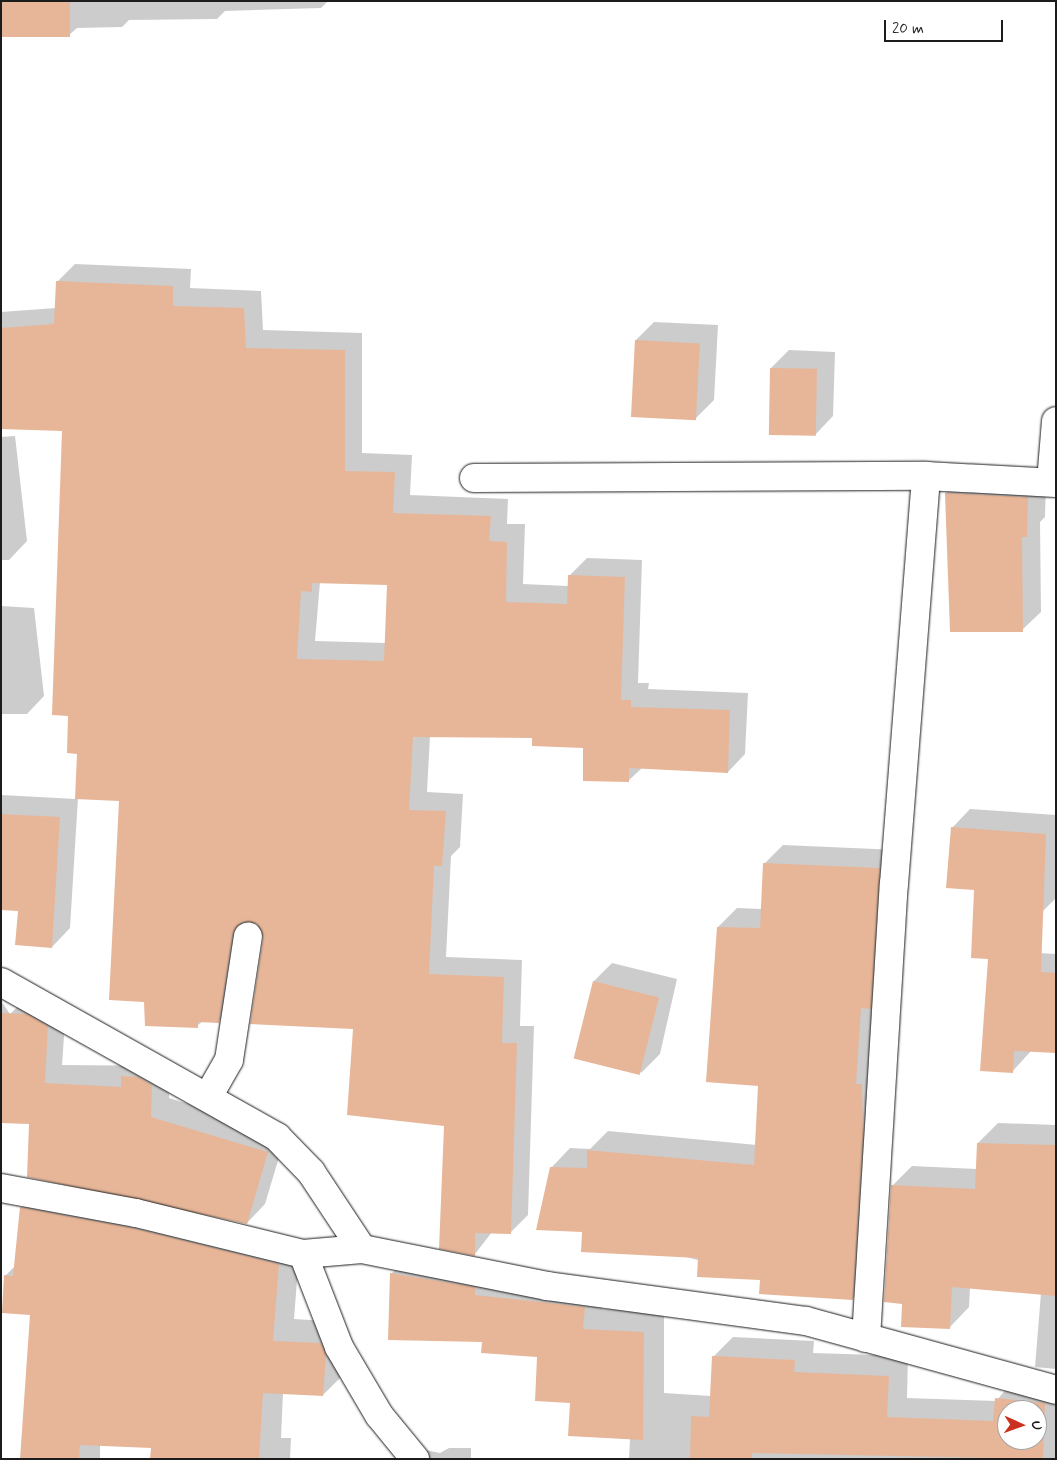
<!DOCTYPE html>
<html>
<head>
<meta charset="utf-8">
<style>
	body { margin:0 }
	#map { position:relative; width:1057px; height:1460px; overflow:hidden; background:#fff; font-family:Mynerve,sans-serif }
	div>[style] { position:absolute }
	.shadow>* { inset:0; background:#0003 }
	.building>* { inset:0; background:#e7b699; transform-origin:0 0 }
	.roads { filter:drop-shadow(0 0 1px #1c1c1c) drop-shadow(0 0 1px #1c1c1c) }
	.street>* { height:28px; margin:-14px; padding:0 14px; transform-origin:14px; border-radius:14px; background:#fff }
	span { translate:-50% -50%; white-space:nowrap; text-align:center; line-height:1.15; -webkit-text-stroke:5px #fff; paint-order:stroke }
	.frame { position:absolute; inset:0; border:2px solid #1c1c1c; pointer-events:none }
	.north { position:absolute; left:997px; top:1400px; width:50px; height:50px; box-sizing:border-box; background:#fff; border:1px solid #a4a4a4; border-radius:50%; rotate:92deg; font-size:14px; font-weight:700; line-height:20px; text-align:center; color:#1c1c1c }
	.north::after { content:''; display:block; margin:auto; width:18px; height:22px; background:#c8321e; clip-path:polygon(50% 0,100% 100%,50% 72%,0 100%) }
	.scale { position:absolute; left:884px; top:20px; width:119px; height:22px; box-sizing:border-box; border:2px solid #1c1c1c; border-top:0; padding-left:6px; font-size:15px; line-height:18px; white-space:nowrap; color:#1c1c1c; -webkit-text-stroke:4px #fff; paint-order:stroke }
</style>
</head>
<body>
<div id="map">
	<div class="shadow">
		<div style="clip-path:polygon(1px 1px,328px 1px,321px 8px,225px 11px,217px 19px,129px 20px,122px 27px,77px 28px,69px 35px)"></div>
		<div style="clip-path:polygon(evenodd,75px 264px,191px 269px,190px 288px,261px 291px,263px 330px,362px 333px,362px 453px,412px 455px,410px 495px,508px 499px,507px 524px,525px 524px,523px 584px,568px 586px,569px 576px,587px 558px,642px 560px,638px 683px,649px 683px,648px 689px,748px 693px,745px 754px,728px 772px,642px 768px,628px 781px,585px 747px,533px 737px,430px 736px,427px 792px,463px 794px,460px 847px,451px 856px,446px 957px,522px 960px,520px 1026px,534px 1026px,528px 1215px,510px 1233px,492px 1232px,475px 1254px,445px 1125px,265px 938px,258px 922px,249px 921px,236px 1004px,218px 1022px,203px 1021px,197px 1026px,145px 1001px,120px 800px,78px 798px,70px 928px,52px 947px,19px 910px,1px 909px,1px 795px,76px 799px,78px 752px,70px 714px,63px 430px,1px 396px,1px 312px,56px 308px,57px 282px,75px 264px,320px 582px,388px 584px,386px 643px,315px 641px,320px 582px)"></div>
		<div style="clip-path:polygon(654px 322px,718px 325px,714px 400px,695px 419px,636px 340px)"></div>
		<div style="clip-path:polygon(789px 350px,835px 352px,833px 416px,815px 435px,771px 368px)"></div>
		<div style="clip-path:polygon(15px 436px,27px 541px,9px 560px,1px 560px,1px 437px)"></div>
		<div style="clip-path:polygon(965px 475px,1046px 479px,1045px 517px,1040px 522px,1041px 612px,1022px 630px,946px 493px)"></div>
		<div style="clip-path:polygon(1px 606px,34px 608px,44px 696px,27px 714px,1px 714px)"></div>
		<div style="clip-path:polygon(970px 809px,1056px 815px,1056px 898px,1040px 914px,975px 889px,952px 828px)"></div>
		<div style="clip-path:polygon(783px 845px,898px 850px,871px 1280px,852px 1299px,583px 1231px,551px 1168px,570px 1148px,590px 1149px,608px 1131px,757px 1145px,760px 1084px,718px 927px,737px 908px,762px 909px,764px 864px)"></div>
		<div style="clip-path:polygon(1007px 951px,1056px 954px,1056px 1052px,1031px 1051px,1012px 1072px)"></div>
		<div style="clip-path:polygon(612px 963px,677px 979px,660px 1054px,641px 1073px,594px 981px)"></div>
		<div style="clip-path:polygon(29px 996px,66px 1008px,62px 1065px,170px 1066px,169px 1098px,286px 1134px,265px 1204px,247px 1223px,30px 1123px,1px 1122px,1px 1001px,10px 1014px)"></div>
		<div style="clip-path:polygon(998px 1123px,1056px 1125px,1056px 1369px,1035px 1367px,1041px 1293px,970px 1287px,969px 1307px,950px 1327px,903px 1302px,892px 1186px,912px 1166px,977px 1169px,978px 1143px)"></div>
		<div style="clip-path:polygon(43px 1186px,300px 1242px,294px 1319px,343px 1322px,345px 1373px,323px 1395px,283px 1393px,281px 1438px,291px 1438px,290px 1459px,151px 1459px,152px 1447px,100px 1444px,100px 1459px,21px 1459px,31px 1314px,5px 1276px,15px 1266px,21px 1208px)"></div>
		<div style="clip-path:polygon(evenodd,411px 1254px,604px 1287px,602px 1309px,664px 1312px,664px 1393px,711px 1396px,713px 1357px,733px 1337px,814px 1341px,813px 1353px,908px 1356px,907px 1398px,996px 1401px,1016px 1378px,1056px 1381px,1056px 1459px,629px 1459px,630px 1438px,573px 1394px,538px 1356px,483px 1340px,391px 1274px,411px 1254px,1007px 1410px,1037px 1410px,1037px 1440px,1007px 1440px,1007px 1410px)"></div>
		<div style="clip-path:polygon(416px 1448px,440px 1453px,449px 1448px,471px 1448px,471px 1459px,405px 1459px)"></div>
	</div>
	<div class="building">
		<div style="left:1px;top:1px;width:69px;height:36px"></div>
		<div style="clip-path:polygon(evenodd,56px 281px,173px 286px,173px 306px,244px 308px,246px 348px,345px 350px,345px 471px,395px 472px,393px 513px,491px 516px,489px 541px,507px 542px,506px 602px,567px 604px,568px 575px,625px 577px,621px 700px,631px 700px,631px 707px,730px 710px,728px 773px,629px 768px,629px 782px,583px 781px,583px 748px,532px 746px,532px 738px,413px 737px,409px 810px,446px 811px,442px 866px,434px 866px,429px 974px,504px 977px,502px 1043px,517px 1043px,511px 1234px,475px 1233px,475px 1256px,439px 1249px,444px 1126px,347px 1115px,353px 1029px,250px 1024px,263px 938px,257px 924px,242px 922px,233px 933px,219px 1023px,198px 1022px,198px 1028px,145px 1026px,144px 1002px,109px 1000px,119px 801px,75px 799px,77px 754px,67px 753px,68px 716px,52px 715px,62px 431px,1px 429px,1px 328px,54px 324px,56px 281px,312px 583px,387px 585px,384px 661px,297px 659px,301px 591px,312px 592px,312px 583px)"></div>
		<div style="left:635px;top:340px;width:65px;height:77px;rotate:3deg"></div>
		<div style="left:770px;top:368px;width:47px;height:67px;rotate:1deg"></div>
		<div style="clip-path:polygon(945px 493px,1028px 497px,1027px 537px,1022px 537px,1023px 632px,950px 632px)"></div>
		<div style="clip-path:polygon(1px 814px,60px 817px,52px 948px,15px 945px,18px 911px,1px 910px)"></div>
		<div style="clip-path:polygon(951px 827px,1046px 834px,1041px 972px,1056px 973px,1056px 1053px,1014px 1051px,1013px 1073px,980px 1071px,988px 959px,971px 958px,974px 890px,946px 888px)"></div>
		<div style="clip-path:polygon(763px 863px,880px 868px,871px 1009px,861px 1008px,856px 1084px,862px 1084px,863px 1137px,853px 1300px,759px 1294px,760px 1280px,697px 1277px,698px 1258px,581px 1252px,582px 1232px,536px 1230px,550px 1167px,587px 1168px,587px 1150px,754px 1165px,758px 1086px,706px 1082px,717px 927px,760px 928px)"></div>
		<div style="left:593px;top:981px;width:68px;height:80px;rotate:14deg"></div>
		<div style="clip-path:polygon(1px 1013px,27px 1014px,48px 1026px,45px 1083px,121px 1087px,121px 1076px,138px 1077px,152px 1085px,151px 1117px,268px 1152px,247px 1224px,27px 1177px,29px 1124px,1px 1123px)"></div>
		<div style="clip-path:polygon(977px 1143px,1056px 1145px,1056px 1296px,952px 1287px,950px 1329px,901px 1327px,902px 1304px,884px 1302px,891px 1185px,975px 1189px)"></div>
		<div style="clip-path:polygon(20px 1207px,133px 1228px,279px 1264px,273px 1341px,321px 1343px,326px 1355px,323px 1396px,263px 1393px,259px 1459px,150px 1459px,151px 1448px,80px 1445px,79px 1459px,20px 1459px,30px 1315px,2px 1313px,4px 1275px,13px 1276px)"></div>
		<div style="clip-path:polygon(390px 1273px,475px 1287px,475px 1295px,585px 1307px,583px 1329px,644px 1332px,643px 1440px,568px 1436px,570px 1403px,535px 1401px,537px 1357px,481px 1353px,482px 1342px,388px 1340px)"></div>
		<div style="clip-path:polygon(evenodd,712px 1356px,795px 1360px,794px 1372px,889px 1376px,887px 1417px,993px 1421px,995px 1398px,1045px 1403px,1043px 1459px,752px 1453px,752px 1459px,690px 1459px,691px 1416px,709px 1417px,712px 1356px,1007px 1410px,1037px 1410px,1037px 1440px,1007px 1440px,1007px 1410px)"></div>
	</div>
	<div class="roads">
		<div class="street">
			<div style="left:474px;top:478px;width:452px;rotate:-0.3deg"></div>
			<div style="left:926px;top:476px;width:130px;rotate:3.1deg"></div>
			<div style="left:1051px;top:482px;width:61px;rotate:-85.3deg"></div>
			<div style="left:1px;top:982px;width:317px;rotate:29.3deg"></div>
			<div style="left:277px;top:1137px;width:49px;rotate:45.8deg"></div>
			<div style="left:311px;top:1172px;width:92px;rotate:56.5deg"></div>
			<div style="left:209px;top:1095px;width:40px;rotate:-60.3deg"></div>
			<div style="left:229px;top:1060px;width:125px;rotate:-81.3deg"></div>
			<div style="left:1px;top:1188px;width:137px;rotate:10.5deg"></div>
			<div style="left:136px;top:1213px;width:172px;rotate:13.8deg"></div>
			<div style="left:303px;top:1254px;width:59px;rotate:-4.8deg"></div>
			<div style="left:362px;top:1249px;width:189px;rotate:11.3deg"></div>
			<div style="left:547px;top:1286px;width:261px;rotate:7.7deg"></div>
			<div style="left:806px;top:1321px;width:259px;rotate:15.4deg"></div>
			<div style="left:303px;top:1254px;width:100px;rotate:68.8deg"></div>
			<div style="left:339px;top:1347px;width:79px;rotate:59.5deg"></div>
			<div style="left:379px;top:1415px;width:57px;rotate:50.7deg"></div>
			<div style="left:866px;top:1338px;width:455px;rotate:-86.5deg"></div>
			<div style="left:894px;top:884px;width:409px;rotate:-85.5deg"></div>
		</div>
	</div>
	<div class="frame"></div>
	<div class="north">U</div>
	<div class="scale">20 m</div>
</div>
</body>
</html>
